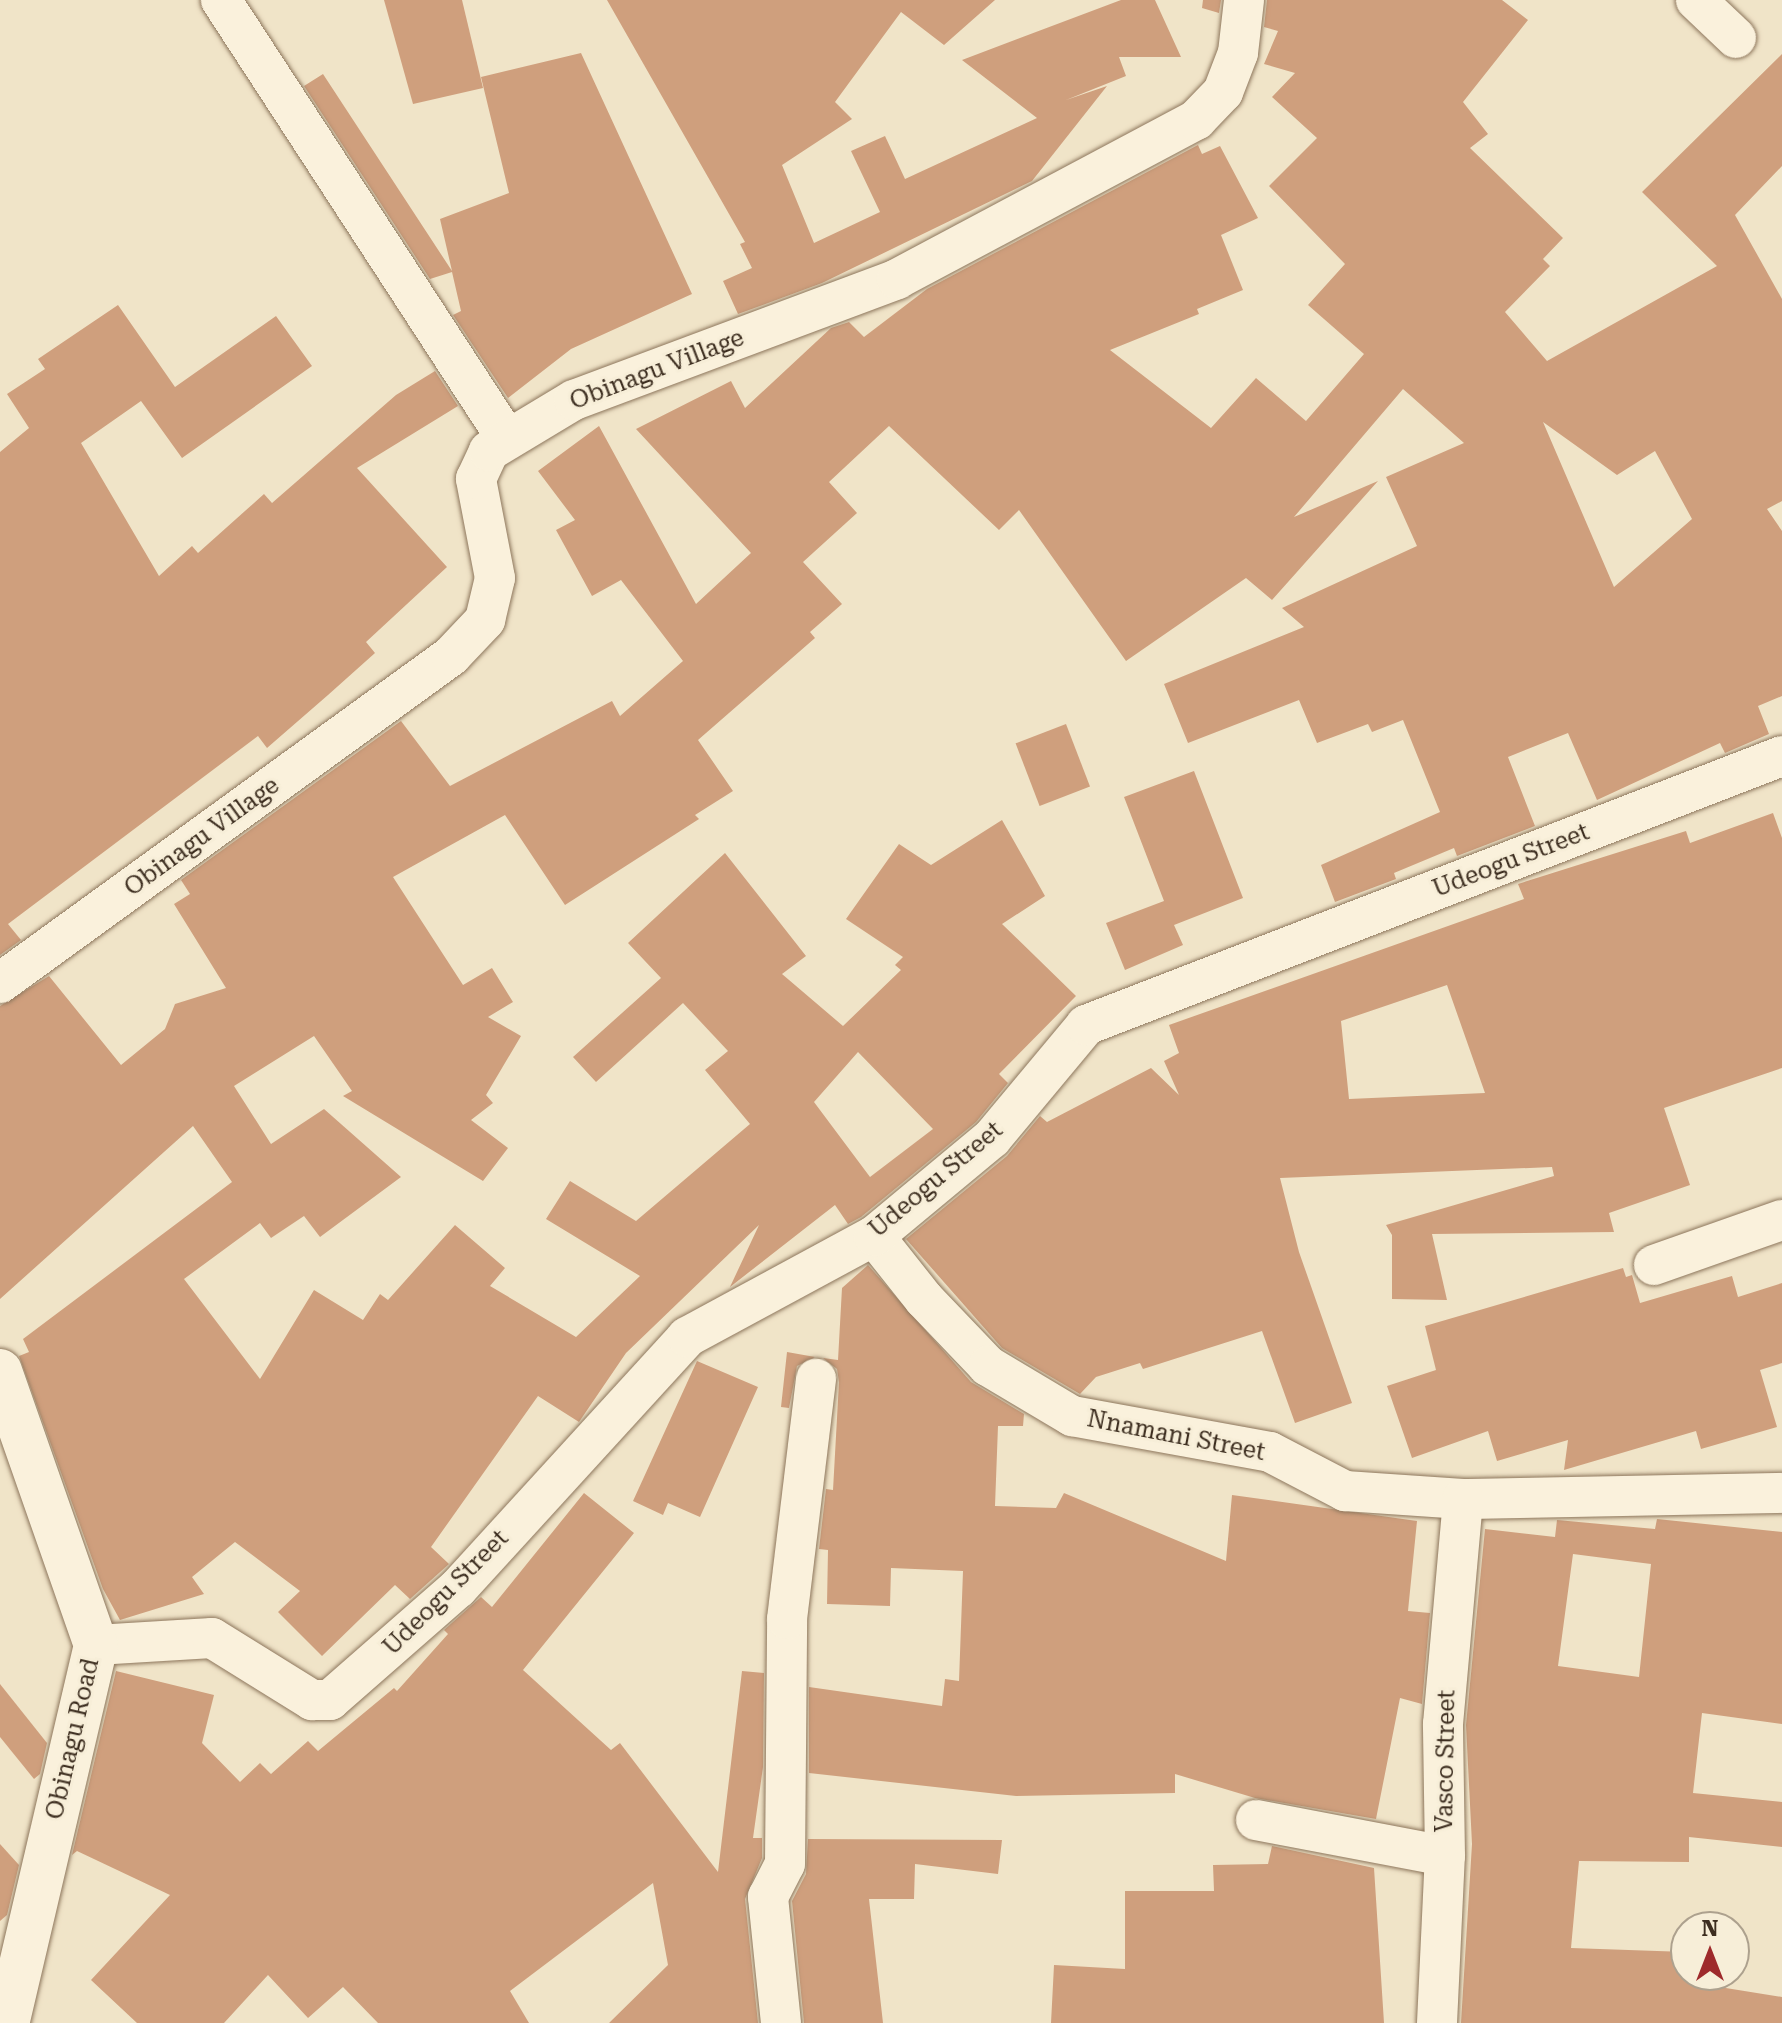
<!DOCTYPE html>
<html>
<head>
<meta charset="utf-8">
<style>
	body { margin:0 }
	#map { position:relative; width:1782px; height:2023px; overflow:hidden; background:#f0e4c8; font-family:"Roboto Serif",serif }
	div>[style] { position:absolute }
	.building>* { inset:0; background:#cf9f7d; transform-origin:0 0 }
	.roads { filter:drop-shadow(0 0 2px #8d765c) drop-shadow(0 0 2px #8d765c) }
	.street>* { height:40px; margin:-20px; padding:0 20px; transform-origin:20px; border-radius:20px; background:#faf1dc }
	.secondary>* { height:44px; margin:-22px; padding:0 22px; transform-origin:22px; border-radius:22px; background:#faf1dc }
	span { translate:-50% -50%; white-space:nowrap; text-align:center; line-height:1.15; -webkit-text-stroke:6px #f7eed8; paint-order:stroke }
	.street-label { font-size:24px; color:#3d2e20 }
	.north { position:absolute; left:1670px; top:1911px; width:80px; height:80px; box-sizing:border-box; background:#f7eed8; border:2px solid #ada18e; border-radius:50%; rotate:0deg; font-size:22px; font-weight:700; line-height:32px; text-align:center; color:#3d2e20 }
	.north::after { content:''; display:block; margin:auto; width:28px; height:36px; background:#9e2a2b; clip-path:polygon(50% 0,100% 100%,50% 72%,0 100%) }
</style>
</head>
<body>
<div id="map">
	<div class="building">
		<div style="clip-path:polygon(384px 0,462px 0,483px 88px,413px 104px)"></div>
		<div style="clip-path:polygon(607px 0,995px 0,944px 45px,901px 12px,835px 102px,852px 119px,782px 165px,814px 243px,880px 212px,851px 151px,885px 136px,905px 179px,1037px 118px,962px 60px,1121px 0,1155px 0,1181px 57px,1119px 57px,1126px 76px,1066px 100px,1107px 86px,1032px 181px,822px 283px,738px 314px,723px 281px,752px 268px,740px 244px,745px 242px)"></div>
		<div style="clip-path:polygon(1203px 0,1221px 0,1219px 13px,1202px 8px)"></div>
		<div style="clip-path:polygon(evenodd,1267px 0,1502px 0,1528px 20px,1463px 102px,1488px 134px,1470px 148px,1563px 238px,1543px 259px,1550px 266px,1505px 312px,1547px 361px,1717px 266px,1642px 192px,1782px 54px,1782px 166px,1735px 215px,1782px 299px,1782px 501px,1767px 509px,1782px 531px,1782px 696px,1758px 706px,1769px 734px,1725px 753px,1720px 743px,1597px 800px,1568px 733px,1508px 757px,1535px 826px,1457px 856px,1454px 848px,1394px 873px,1396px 879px,1335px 902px,1321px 865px,1440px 812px,1403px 720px,1372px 732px,1368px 724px,1317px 743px,1299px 700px,1188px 743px,1164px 684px,1304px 627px,1282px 608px,1417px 546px,1386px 477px,1464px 443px,1403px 389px,1294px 517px,1378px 481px,1272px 600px,1246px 578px,1126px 661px,1019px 510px,999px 530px,889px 426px,829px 482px,857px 513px,803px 562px,842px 604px,810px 632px,815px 638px,698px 740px,733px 791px,695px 815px,699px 819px,565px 905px,505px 815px,393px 877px,463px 985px,492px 968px,513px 1002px,488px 1017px,521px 1036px,486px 1095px,493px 1103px,471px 1120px,508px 1148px,483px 1181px,343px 1096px,352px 1091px,314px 1036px,234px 1086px,271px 1144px,324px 1109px,401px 1177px,320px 1237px,304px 1216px,271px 1238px,260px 1223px,184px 1279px,260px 1379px,314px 1290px,363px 1320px,380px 1294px,388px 1300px,455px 1225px,505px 1268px,490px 1286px,576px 1337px,640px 1276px,546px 1219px,570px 1181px,636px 1221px,750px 1124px,705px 1070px,728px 1051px,683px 1003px,596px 1082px,573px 1057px,661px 978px,628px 943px,725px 853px,806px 956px,782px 974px,843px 1026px,901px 970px,895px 965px,903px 957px,846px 919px,899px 844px,931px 865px,1002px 820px,1045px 896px,1002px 924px,1076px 996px,999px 1074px,1008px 1083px,976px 1122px,861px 1217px,848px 1224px,835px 1205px,730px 1287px,759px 1225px,626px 1353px,579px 1422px,538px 1396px,431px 1547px,449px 1564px,410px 1599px,395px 1585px,322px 1656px,278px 1612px,300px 1591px,235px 1542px,192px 1577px,204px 1594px,120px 1620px,103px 1589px,19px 1356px,29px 1352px,23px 1339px,232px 1182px,193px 1126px,0 1299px,0 1006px,49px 976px,121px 1065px,165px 1029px,175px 1004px,226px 988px,174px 904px,190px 894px,181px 880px,401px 721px,450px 786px,612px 701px,620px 716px,683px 661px,621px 580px,592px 596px,556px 530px,575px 520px,538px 471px,599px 426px,696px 604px,751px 553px,636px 429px,731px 381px,745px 408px,831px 328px,849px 322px,864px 337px,927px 289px,1198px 145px,1202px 154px,1220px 146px,1258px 218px,1221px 235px,1243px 290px,1197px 309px,1199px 314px,1110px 350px,1211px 428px,1256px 378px,1306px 421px,1364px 354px,1308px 305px,1345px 264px,1269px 186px,1317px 138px,1272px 97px,1295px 73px,1264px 64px,1278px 31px,1264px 27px,1267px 0,1543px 422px,1617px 475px,1655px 451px,1692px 519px,1614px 587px,1543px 422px,1267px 0,858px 1052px,933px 1129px,870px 1177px,814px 1102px,858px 1052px)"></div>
		<div style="clip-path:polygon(581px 53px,692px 294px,571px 349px,508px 398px,453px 315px,461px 311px,452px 272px,430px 279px,304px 86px,323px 74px,452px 271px,440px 219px,509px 193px,481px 77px)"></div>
		<div style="clip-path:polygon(118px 305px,175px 387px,276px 316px,312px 366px,182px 458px,141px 401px,81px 443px,159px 576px,192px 546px,198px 553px,264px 494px,272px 503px,396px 395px,435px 371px,458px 406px,357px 468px,447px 567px,366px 642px,375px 653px,328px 695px,267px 748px,258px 736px,8px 924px,21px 940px,0 955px,0 452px,29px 428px,7px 394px,45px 369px,38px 359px)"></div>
		<div style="left:1066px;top:724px;width:67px;height:54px;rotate:69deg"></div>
		<div style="clip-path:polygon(1194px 771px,1243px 898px,1174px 925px,1183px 945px,1125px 970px,1106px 923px,1164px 901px,1124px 797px)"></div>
		<div style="clip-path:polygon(evenodd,1773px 813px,1782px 838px,1782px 1068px,1664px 1108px,1690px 1185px,1609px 1213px,1614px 1232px,1432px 1234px,1447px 1300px,1392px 1299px,1392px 1235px,1386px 1225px,1554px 1176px,1552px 1167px,1280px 1178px,1299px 1252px,1352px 1403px,1295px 1423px,1262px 1331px,1143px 1369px,1140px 1363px,1096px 1377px,1080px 1394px,1002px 1348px,906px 1239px,1007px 1156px,1040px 1116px,1047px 1122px,1151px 1068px,1179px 1095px,1164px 1061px,1179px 1053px,1169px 1025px,1524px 899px,1518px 884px,1686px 831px,1690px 843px,1773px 813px,1447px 985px,1485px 1093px,1349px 1099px,1341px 1021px,1447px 985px)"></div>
		<div style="clip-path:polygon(868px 1265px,971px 1382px,1024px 1414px,1023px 1426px,998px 1426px,995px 1506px,1056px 1508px,1064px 1493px,1226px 1561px,1232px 1495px,1417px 1521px,1408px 1611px,1430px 1613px,1422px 1704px,1400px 1698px,1376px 1819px,1255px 1798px,1175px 1774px,1175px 1793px,1016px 1796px,809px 1773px,809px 1687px,942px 1706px,945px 1679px,959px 1681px,963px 1571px,891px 1568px,890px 1606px,827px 1604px,828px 1550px,819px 1549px,826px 1489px,833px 1490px,839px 1382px,837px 1369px,823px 1358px,838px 1360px,842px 1288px)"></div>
		<div style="clip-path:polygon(1623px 1268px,1626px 1277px,1632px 1275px,1640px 1303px,1732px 1276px,1738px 1297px,1782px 1283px,1782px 1363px,1760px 1370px,1777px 1427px,1701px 1449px,1696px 1431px,1564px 1470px,1568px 1440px,1497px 1461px,1488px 1431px,1412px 1458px,1387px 1386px,1436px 1370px,1425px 1326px)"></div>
		<div style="clip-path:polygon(787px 1352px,815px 1357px,797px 1366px,789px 1408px,781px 1407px)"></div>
		<div style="clip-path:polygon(697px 1361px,758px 1387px,700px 1517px,668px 1503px,663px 1515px,633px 1501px)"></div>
		<div style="clip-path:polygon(584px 1493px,634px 1533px,523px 1670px,611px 1750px,620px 1743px,718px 1872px,742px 1671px,764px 1673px,763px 1767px,753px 1838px,762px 1838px,762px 1858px,745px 1899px,758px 2023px,609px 2023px,668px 1965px,653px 1883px,510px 1991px,529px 2023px,378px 2023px,343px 1987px,308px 2018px,268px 1975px,224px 2023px,137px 2023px,91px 1980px,170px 1895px,77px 1851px,72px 1855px,116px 1671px,214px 1695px,202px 1743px,240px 1782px,260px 1763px,271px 1774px,308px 1741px,318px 1751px,394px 1688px,397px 1691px,448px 1634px,444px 1630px,481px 1597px,492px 1607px)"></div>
		<div style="clip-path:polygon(evenodd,1657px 1519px,1782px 1532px,1782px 1724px,1702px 1713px,1693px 1793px,1782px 1802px,1782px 1847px,1689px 1837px,1689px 1862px,1579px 1861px,1571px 1948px,1686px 1952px,1686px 1975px,1702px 1975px,1701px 1984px,1782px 1997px,1782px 2023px,1461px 2023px,1472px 1844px,1466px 1725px,1485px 1529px,1555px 1537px,1557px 1520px,1655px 1529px,1657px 1519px,1573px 1554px,1651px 1564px,1639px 1677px,1558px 1666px,1573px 1554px)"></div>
		<div style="clip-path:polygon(0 1684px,47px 1743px,40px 1774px,34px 1779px,0 1737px)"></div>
		<div style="clip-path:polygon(808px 1839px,1002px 1840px,998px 1874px,915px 1864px,914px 1899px,869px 1899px,883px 2023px,804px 2023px,792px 1901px,806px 1874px)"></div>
		<div style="clip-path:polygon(0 1844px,19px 1865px,7px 1915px,0 1921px)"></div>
		<div style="clip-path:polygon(1272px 1846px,1374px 1868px,1384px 2023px,1051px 2023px,1054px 1965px,1125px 1969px,1125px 1891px,1214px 1891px,1213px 1865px,1268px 1864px)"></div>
	</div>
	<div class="roads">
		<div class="street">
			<div style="left:221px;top:0;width:524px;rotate:56.92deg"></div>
			<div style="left:1696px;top:0;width:55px;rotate:43.5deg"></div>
			<div style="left:0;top:983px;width:557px;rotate:-35.94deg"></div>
			<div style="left:451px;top:656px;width:50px;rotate:-46.6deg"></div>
			<div style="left:485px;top:620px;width:43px;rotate:-76.6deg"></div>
			<div style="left:495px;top:578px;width:101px;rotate:-100.9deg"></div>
			<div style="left:476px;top:479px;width:31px;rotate:-65deg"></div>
			<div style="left:489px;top:451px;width:99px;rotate:-31deg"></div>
			<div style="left:574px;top:400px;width:345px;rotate:-20.5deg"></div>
			<div style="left:897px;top:279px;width:339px;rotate:-28deg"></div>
			<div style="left:1196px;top:120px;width:39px;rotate:-46deg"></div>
			<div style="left:1223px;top:92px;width:42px;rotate:-69deg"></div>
			<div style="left:1238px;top:53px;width:53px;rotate:-83.5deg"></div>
			<div style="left:874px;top:1236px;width:80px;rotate:51.6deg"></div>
			<div style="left:924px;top:1299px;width:93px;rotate:46.3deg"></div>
			<div style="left:988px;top:1366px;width:98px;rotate:30.8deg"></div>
			<div style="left:1072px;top:1416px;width:201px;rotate:10.3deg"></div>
			<div style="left:1270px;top:1452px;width:85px;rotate:27.5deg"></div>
			<div style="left:1345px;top:1491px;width:118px;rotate:3.9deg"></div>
			<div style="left:1463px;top:1499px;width:319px;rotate:-1.1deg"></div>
			<div style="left:1654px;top:1265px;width:136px;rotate:-19.4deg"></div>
			<div style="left:96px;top:1645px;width:116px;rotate:-3.5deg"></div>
			<div style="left:212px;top:1638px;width:118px;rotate:31.8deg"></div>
			<div style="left:312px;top:1700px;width:18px"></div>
			<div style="left:330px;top:1700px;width:170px;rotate:-41.2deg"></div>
			<div style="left:458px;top:1588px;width:340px;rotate:-47.6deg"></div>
			<div style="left:687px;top:1337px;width:213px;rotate:-28.4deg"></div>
			<div style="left:874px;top:1236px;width:153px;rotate:-39.7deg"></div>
			<div style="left:992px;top:1138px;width:147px;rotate:-50.2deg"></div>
			<div style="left:1086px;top:1025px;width:746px;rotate:-21.13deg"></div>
			<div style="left:1256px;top:1820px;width:192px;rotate:10.8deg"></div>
			<div style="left:781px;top:2023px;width:127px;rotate:-95.9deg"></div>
			<div style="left:768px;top:1897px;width:37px;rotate:-63deg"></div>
			<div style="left:785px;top:1864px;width:245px;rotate:-89.5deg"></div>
			<div style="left:787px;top:1619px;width:242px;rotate:-83.1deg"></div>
			<div style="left:1437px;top:2023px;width:167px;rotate:-87.3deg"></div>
			<div style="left:1445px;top:1856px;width:132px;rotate:-90.9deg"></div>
			<div style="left:1443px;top:1724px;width:226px;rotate:-84.9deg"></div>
		</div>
		<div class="secondary">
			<div style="left:0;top:1371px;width:290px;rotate:70.7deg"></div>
			<div style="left:96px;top:1645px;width:388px;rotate:103.2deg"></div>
		</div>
	</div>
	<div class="street-label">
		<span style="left:657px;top:370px;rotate:-21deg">Obinagu Village</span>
		<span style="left:202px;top:837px;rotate:-36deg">Obinagu Village</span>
		<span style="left:1511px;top:861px;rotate:-21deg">Udeogu Street</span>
		<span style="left:936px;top:1180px;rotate:-40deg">Udeogu Street</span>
		<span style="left:1176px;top:1436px;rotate:11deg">Nnamani Street</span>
		<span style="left:446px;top:1593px;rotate:-45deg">Udeogu Street</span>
		<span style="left:73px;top:1739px;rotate:-77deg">Obinagu Road</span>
		<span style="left:1446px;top:1761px;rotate:-89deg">Vasco Street</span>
	</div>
	<div class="north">N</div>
</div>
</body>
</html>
